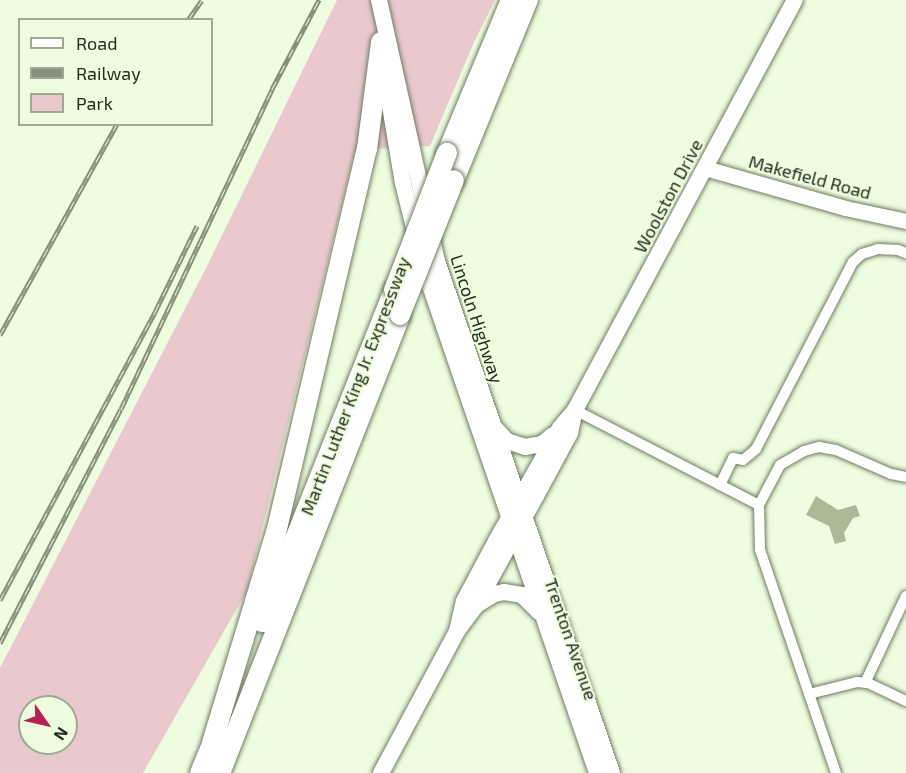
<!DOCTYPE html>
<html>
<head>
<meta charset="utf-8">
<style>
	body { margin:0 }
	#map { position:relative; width:906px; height:773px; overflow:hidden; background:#eefcdf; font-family:"Exo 2",sans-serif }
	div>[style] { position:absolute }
	.green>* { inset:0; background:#eac9ce }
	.water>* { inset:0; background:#aab996 }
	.roads { filter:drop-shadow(0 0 2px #717c62) drop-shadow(0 0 2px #717c62) }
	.street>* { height:10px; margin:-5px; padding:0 5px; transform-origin:5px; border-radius:5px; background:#fff }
	.secondary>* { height:15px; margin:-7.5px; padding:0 7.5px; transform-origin:7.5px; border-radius:7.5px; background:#fff }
	.primary>* { height:16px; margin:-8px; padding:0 8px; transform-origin:8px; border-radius:8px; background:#fff }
	.highway>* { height:20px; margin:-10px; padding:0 10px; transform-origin:10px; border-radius:10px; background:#fff }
	.rail>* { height:5px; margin-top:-2.5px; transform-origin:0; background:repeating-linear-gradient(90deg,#eefcdf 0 9px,#87907c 0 18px); box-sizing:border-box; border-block:2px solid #87907c }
	.bridges { filter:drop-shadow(0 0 2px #717c62) drop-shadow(0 0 2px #717c62) }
	.highway-bridge>* { height:20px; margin:-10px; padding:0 10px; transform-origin:10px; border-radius:10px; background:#fff }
	span { translate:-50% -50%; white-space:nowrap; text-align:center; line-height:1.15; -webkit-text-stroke:4.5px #eefcdf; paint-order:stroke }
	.street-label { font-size:18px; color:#262b20 }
	.legend { position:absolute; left:18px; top:18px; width:195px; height:108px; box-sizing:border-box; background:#eefcdf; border:2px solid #9ea893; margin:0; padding:8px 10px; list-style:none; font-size:18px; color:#262b20 }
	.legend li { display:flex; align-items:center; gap:12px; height:30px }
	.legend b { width:30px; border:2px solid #9ea893 }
	.north { position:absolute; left:18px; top:695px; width:60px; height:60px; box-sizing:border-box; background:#eefcdf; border:2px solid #9ea893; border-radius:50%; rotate:124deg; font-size:16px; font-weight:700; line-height:24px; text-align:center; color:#262b20 }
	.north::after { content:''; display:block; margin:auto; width:21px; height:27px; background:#b32353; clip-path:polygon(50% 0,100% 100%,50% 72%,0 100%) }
</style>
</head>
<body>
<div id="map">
	<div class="green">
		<div style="clip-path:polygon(evenodd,337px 0,495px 0,475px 40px,430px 146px,355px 150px,247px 591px,143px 773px,0 773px,0 668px,206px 268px,337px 0,30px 707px,66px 707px,66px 743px,30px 743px,30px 707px)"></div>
	</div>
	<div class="water">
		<div style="clip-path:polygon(816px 496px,838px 510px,856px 505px,860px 516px,853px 518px,844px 533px,846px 541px,835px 544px,829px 526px,806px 515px)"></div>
	</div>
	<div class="roads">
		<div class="street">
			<div style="left:575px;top:410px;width:207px;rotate:27.3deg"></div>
			<div style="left:720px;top:485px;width:30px;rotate:-64deg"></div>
			<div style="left:733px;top:458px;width:10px;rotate:11deg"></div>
			<div style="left:743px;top:460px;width:17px;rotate:-40deg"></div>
			<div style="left:756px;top:449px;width:211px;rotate:-62.6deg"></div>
			<div style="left:853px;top:262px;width:12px;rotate:-42deg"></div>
			<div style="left:862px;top:254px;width:17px;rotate:-17deg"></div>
			<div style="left:878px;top:249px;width:20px;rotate:3deg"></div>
			<div style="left:898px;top:250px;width:9px;rotate:21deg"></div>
			<div style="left:865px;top:683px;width:96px;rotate:-64.8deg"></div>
			<div style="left:809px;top:694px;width:49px;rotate:-14deg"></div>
			<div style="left:857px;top:682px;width:11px;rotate:5deg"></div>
			<div style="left:868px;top:683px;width:42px;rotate:25.3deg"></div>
			<div style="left:836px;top:773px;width:236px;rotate:-108.8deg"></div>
			<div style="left:760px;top:550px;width:45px;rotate:-91.3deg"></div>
			<div style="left:759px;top:505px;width:45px;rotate:-62.3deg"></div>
			<div style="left:780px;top:465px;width:28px;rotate:-30deg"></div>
			<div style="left:804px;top:451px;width:16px;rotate:-15deg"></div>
			<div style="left:819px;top:447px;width:17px;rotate:10deg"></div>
			<div style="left:836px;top:450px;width:60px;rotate:23.6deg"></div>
			<div style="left:891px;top:474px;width:15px;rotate:11deg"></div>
		</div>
		<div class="secondary">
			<div style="left:705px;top:168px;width:146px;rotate:15.9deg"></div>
			<div style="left:845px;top:208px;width:62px;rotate:12deg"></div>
		</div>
		<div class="primary">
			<div style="left:379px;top:0;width:267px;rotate:77.5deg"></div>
			<div style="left:437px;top:261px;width:541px;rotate:71.13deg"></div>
			<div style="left:383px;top:64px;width:121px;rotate:80.5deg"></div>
			<div style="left:403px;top:183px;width:84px;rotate:76.3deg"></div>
			<div style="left:423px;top:265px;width:537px;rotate:71.09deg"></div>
			<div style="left:494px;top:427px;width:19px;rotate:47deg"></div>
			<div style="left:507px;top:441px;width:19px;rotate:18deg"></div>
			<div style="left:525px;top:447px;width:17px;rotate:-10deg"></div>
			<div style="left:542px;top:444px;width:14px;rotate:-39deg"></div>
			<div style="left:475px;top:606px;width:22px;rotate:-32deg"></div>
			<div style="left:494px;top:594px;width:10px;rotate:-11deg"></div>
			<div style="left:504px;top:592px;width:18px;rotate:9deg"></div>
			<div style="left:522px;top:595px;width:25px;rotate:45deg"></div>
			<div style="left:457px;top:631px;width:31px;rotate:-77deg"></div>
			<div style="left:464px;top:601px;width:68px;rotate:-61.9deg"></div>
			<div style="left:496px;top:541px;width:130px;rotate:-60.5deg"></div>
			<div style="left:560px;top:428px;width:23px;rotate:-50deg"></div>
			<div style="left:575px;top:410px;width:465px;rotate:-61.8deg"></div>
			<div style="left:381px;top:773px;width:161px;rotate:-61.8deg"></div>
			<div style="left:457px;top:631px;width:30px;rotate:-53deg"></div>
			<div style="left:475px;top:607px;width:127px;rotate:-61.2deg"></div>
			<div style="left:536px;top:496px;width:72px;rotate:-61.6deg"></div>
			<div style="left:570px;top:433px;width:19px;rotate:-78deg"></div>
		</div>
		<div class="highway">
			<div style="left:447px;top:153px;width:166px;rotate:-67.3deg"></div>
			<div style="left:454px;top:180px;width:195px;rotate:-67.7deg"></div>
			<div style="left:262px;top:622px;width:357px;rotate:-68.3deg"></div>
			<div style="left:212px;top:743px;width:220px;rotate:-73.1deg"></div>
			<div style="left:276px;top:533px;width:395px;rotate:-76.7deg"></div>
			<div style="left:367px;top:149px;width:108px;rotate:-82.5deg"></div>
			<div style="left:200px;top:773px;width:44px;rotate:-67.5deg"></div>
			<div style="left:220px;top:773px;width:492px;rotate:-68.5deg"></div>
		</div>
	</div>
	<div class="rail">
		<div style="left:188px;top:20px;width:24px;rotate:-55deg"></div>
		<div style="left:0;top:335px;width:241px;rotate:-61deg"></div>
		<div style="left:0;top:600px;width:327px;rotate:-61.7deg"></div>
		<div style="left:155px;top:312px;width:96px;rotate:-64deg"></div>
		<div style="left:0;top:643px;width:263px;rotate:-62.7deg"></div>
		<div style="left:121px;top:409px;width:354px;rotate:-64.7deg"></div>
		<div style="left:272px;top:89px;width:101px;rotate:-62.2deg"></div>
	</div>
	<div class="bridges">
		<div class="highway-bridge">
			<div style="left:394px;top:290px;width:147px;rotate:-68.9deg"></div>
			<div style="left:400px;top:315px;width:145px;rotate:-68.2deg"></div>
		</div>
	</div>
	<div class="street-label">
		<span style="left:810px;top:177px;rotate:15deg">Makefield Road</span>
		<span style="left:668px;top:196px;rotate:-62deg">Woolston Drive</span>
		<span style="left:477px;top:319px;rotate:72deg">Lincoln Highway</span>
		<span style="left:355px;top:386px;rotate:-69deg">Martin Luther King Jr. Expressway</span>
		<span style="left:571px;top:639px;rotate:71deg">Trenton Avenue</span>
	</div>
	<ul class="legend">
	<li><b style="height:8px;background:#fff"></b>Road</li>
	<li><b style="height:8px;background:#87907c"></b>Railway</li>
	<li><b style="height:16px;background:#eac9ce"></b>Park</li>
	</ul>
	<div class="north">N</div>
</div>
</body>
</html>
